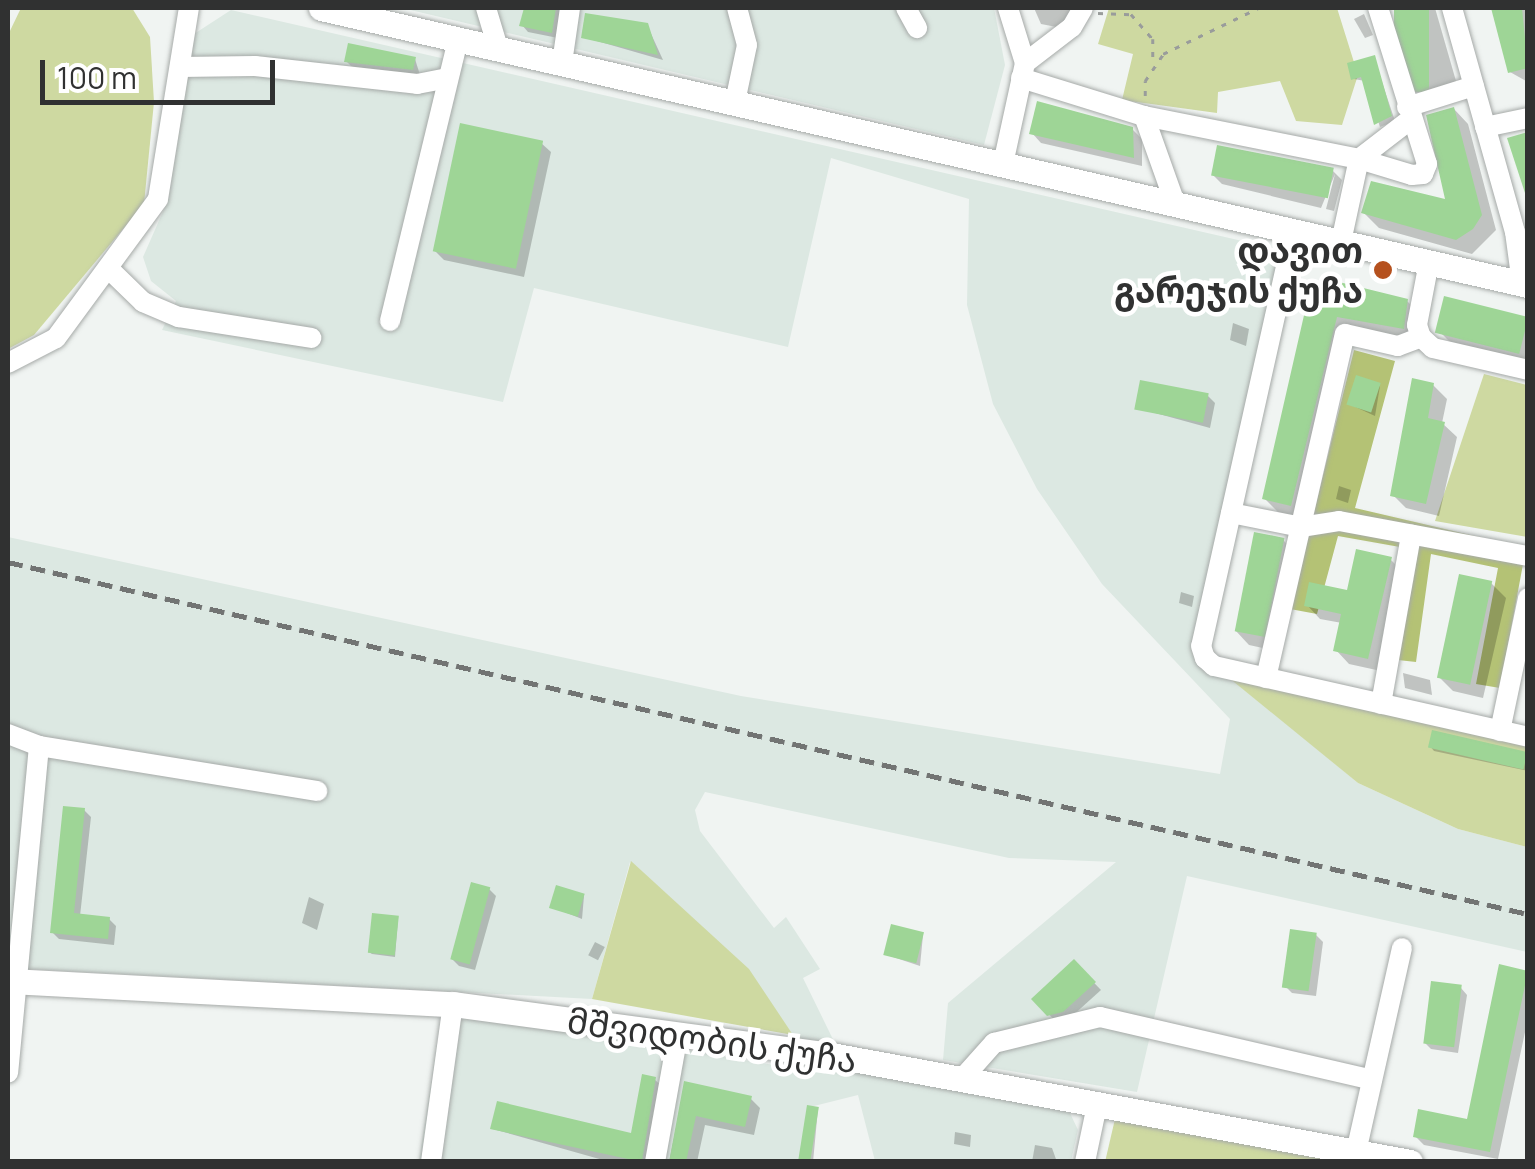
<!DOCTYPE html>
<html>
<head>
<meta charset="utf-8">
<style>
	body { margin:0 }
	#map { position:relative; width:1535px; height:1169px; overflow:hidden; background:#f0f4f2; font-family:Manrope,"Noto Sans Georgian",sans-serif }
	div>[style] { position:absolute }
	.built>* { inset:0; background:#dce8e2 }
	.green>* { inset:0; background:#ced9a1 }
	.forest>* { inset:0; background:#b4c275 }
	.shadow>* { inset:0; background:#0003; transform-origin:0 0 }
	.building>* { inset:0; background:#9ed596; transform-origin:0 0 }
	.path>* { height:2.5px; margin-top:-1.25px; transform-origin:0; background:repeating-linear-gradient(90deg,#999c9b 0 5px,transparent 0 13px) }
	.roads { filter:drop-shadow(0 0 2px #a6aaa8) drop-shadow(0 0 2px #a6aaa8) }
	.minor>* { height:20px; margin:-10px; padding:0 10px; transform-origin:10px; border-radius:10px; background:#fff }
	.major>* { height:25px; margin:-12.5px; padding:0 12.5px; transform-origin:12.5px; border-radius:12.5px; background:#fff }
	.rail>* { height:5px; margin-top:-2.5px; transform-origin:0; background:repeating-linear-gradient(90deg,#727473 0 15px,transparent 0 23px) }
	.dots>* { width:28px; height:28px; translate:-50% -50%; box-sizing:border-box; border:5px solid #fff; border-radius:50% }
	span { translate:-50% -50%; white-space:nowrap; text-align:center; line-height:1.15; -webkit-text-stroke:9px #fff; paint-order:stroke }
	.poi-label { font-size:35px; color:#303131; font-weight:700 }
	.right { translate:-100% -50%; text-align:right }
	.street-label { font-size:35px; color:#303131 }
	.frame { position:absolute; inset:0; border:10px solid #303131; pointer-events:none }
	.scale { position:absolute; left:40px; top:60px; width:235px; height:45px; box-sizing:border-box; border:5px solid #303131; border-top:0; padding-left:12px; font-size:30px; line-height:35px; white-space:nowrap; color:#303131; -webkit-text-stroke:8px #fff; paint-order:stroke }
</style>
</head>
<body>
<div id="map">
	<div class="built">
		<div style="clip-path:polygon(402px 8px,994px 8px,1005px 65px,984px 145px)"></div>
		<div style="clip-path:polygon(231px 10px,1282px 250px,1193px 645px,1358px 783px,1458px 829px,1527px 847px,1527px 952px,1187px 876px,1137px 1092px,943px 1060px,948px 1003px,1116px 862px,1009px 858px,705px 792px,695px 810px,700px 831px,774px 928px,786px 917px,820px 969px,803px 978px,847px 1068px,1056px 1106px,1070px 1113px,1078px 1130px,1071px 1161px,875px 1161px,858px 1095px,810px 1107px,801px 1161px,419px 1161px,442px 1011px,811px 1071px,793px 1035px,630px 862px,592px 999px,8px 968px,8px 537px,741px 696px,1220px 774px,1230px 719px,1102px 584px,1037px 489px,993px 404px,967px 305px,969px 199px,831px 158px,788px 347px,534px 288px,503px 402px,162px 330px,176px 301px,151px 281px,143px 257px,165px 207px,194px 34px)"></div>
	</div>
	<div class="green">
		<div style="clip-path:polygon(21px 8px,132px 8px,150px 37px,154px 102px,144px 204px,34px 335px,8px 349px,8px 35px)"></div>
		<div style="clip-path:polygon(1109px 8px,1337px 8px,1358px 75px,1342px 125px,1296px 121px,1280px 81px,1218px 92px,1217px 113px,1122px 100px,1133px 54px,1098px 44px)"></div>
		<div style="clip-path:polygon(1484px 374px,1527px 385px,1527px 537px,1435px 521px)"></div>
		<div style="clip-path:polygon(1223px 673px,1527px 743px,1527px 847px,1458px 829px,1358px 783px)"></div>
		<div style="clip-path:polygon(631px 861px,749px 969px,793px 1035px,592px 999px)"></div>
		<div style="clip-path:polygon(1115px 1119px,1353px 1162px,1105px 1162px)"></div>
	</div>
	<div class="forest">
		<div style="clip-path:polygon(1354px 350px,1395px 361px,1355px 508px,1526px 548px,1500px 688px,1476px 684px,1498px 568px,1431px 554px,1416px 662px,1380px 658px,1400px 547px,1338px 536px,1317px 614px,1290px 609px)"></div>
	</div>
	<div class="shadow">
		<div style="clip-path:polygon(526px 8px,560px 8px,558px 38px,528px 32px,522px 25px)"></div>
		<div style="clip-path:polygon(1034px 8px,1073px 8px,1067px 29px,1041px 24px)"></div>
		<div style="clip-path:polygon(1396px 8px,1435px 8px,1458px 88px,1430px 97px,1420px 88px)"></div>
		<div style="clip-path:polygon(1494px 8px,1528px 8px,1528px 82px,1510px 72px)"></div>
		<div style="clip-path:polygon(1364px 14px,1373px 35px,1365px 38px,1354px 19px)"></div>
		<div style="clip-path:polygon(647px 25px,663px 60px,583px 37px)"></div>
		<div style="clip-path:polygon(1374px 58px,1395px 121px,1380px 127px,1365px 81px,1354px 79px)"></div>
		<div style="clip-path:polygon(415px 59px,420px 75px,353px 68px,346px 61px)"></div>
		<div style="clip-path:polygon(1454px 109px,1468px 124px,1496px 230px,1472px 254px,1379px 228px,1364px 213px,1448px 203px)"></div>
		<div style="clip-path:polygon(1132px 129px,1142px 139px,1142px 166px,1041px 143px,1032px 133px)"></div>
		<div style="clip-path:polygon(541px 143px,551px 152px,524px 277px,444px 260px,434px 250px)"></div>
		<div style="clip-path:polygon(1332px 170px,1342px 180px,1334px 211px,1326px 209px,1335px 174px,1321px 208px,1222px 184px,1212px 174px)"></div>
		<div style="clip-path:polygon(1338px 299px,1407px 301px,1422px 316px,1418px 342px,1351px 331px,1306px 519px,1279px 513px,1264px 498px)"></div>
		<div style="clip-path:polygon(1528px 319px,1528px 364px,1453px 345px,1438px 330px)"></div>
		<div style="clip-path:polygon(1233px 323px,1249px 329px,1246px 346px,1230px 340px)"></div>
		<div style="clip-path:polygon(1433px 385px,1447px 399px,1442px 423px,1457px 437px,1439px 516px,1406px 508px,1393px 495px)"></div>
		<div style="clip-path:polygon(1380px 386px,1375px 416px,1349px 404px)"></div>
		<div style="clip-path:polygon(1208px 396px,1215px 403px,1210px 428px,1137px 408px)"></div>
		<div style="clip-path:polygon(1339px 486px,1351px 490px,1348px 503px,1336px 499px)"></div>
		<div style="clip-path:polygon(1283px 540px,1298px 555px,1276px 651px,1249px 645px,1235px 630px)"></div>
		<div style="clip-path:polygon(1390px 559px,1404px 573px,1381px 671px,1349px 664px,1336px 650px,1342px 623px,1320px 619px,1307px 605px,1349px 593px)"></div>
		<div style="clip-path:polygon(1491px 583px,1506px 598px,1483px 698px,1453px 691px,1438px 676px)"></div>
		<div style="clip-path:polygon(1181px 592px,1194px 596px,1192px 607px,1179px 603px)"></div>
		<div style="clip-path:polygon(1403px 673px,1430px 680px,1432px 695px,1405px 688px)"></div>
		<div style="clip-path:polygon(1430px 746px,1528px 754px,1528px 771px,1434px 751px)"></div>
		<div style="clip-path:polygon(84px 810px,91px 817px,80px 916px,109px 919px,116px 926px,114px 945px,59px 939px,52px 932px)"></div>
		<div style="clip-path:polygon(489px 889px,496px 896px,475px 970px,459px 966px,452px 959px)"></div>
		<div style="clip-path:polygon(584px 896px,582px 919px,552px 907px)"></div>
		<div style="clip-path:polygon(309px 897px,324px 904px,317px 930px,302px 923px)"></div>
		<div style="clip-path:polygon(398px 919px,395px 957px,372px 954px,369px 952px)"></div>
		<div style="clip-path:polygon(923px 935px,920px 966px,887px 955px)"></div>
		<div style="clip-path:polygon(1316px 935px,1323px 942px,1316px 996px,1292px 993px,1285px 986px)"></div>
		<div style="left:595px;top:942px;width:11px;height:15px;rotate:27deg"></div>
		<div style="clip-path:polygon(1074px 962px,1101px 990px,1070px 1018px,1056px 1022px,1035px 999px)"></div>
		<div style="clip-path:polygon(1526px 972px,1528px 1018px,1498px 1159px,1424px 1145px,1415px 1136px,1469px 1122px)"></div>
		<div style="clip-path:polygon(1461px 988px,1467px 995px,1458px 1053px,1431px 1049px,1424px 1042px)"></div>
		<div style="clip-path:polygon(655px 1080px,662px 1086px,651px 1162px,610px 1162px,493px 1129px,633px 1136px)"></div>
		<div style="clip-path:polygon(685px 1084px,750px 1098px,760px 1108px,754px 1135px,705px 1125px,697px 1162px,669px 1162px)"></div>
		<div style="clip-path:polygon(818px 1109px,813px 1162px,799px 1162px)"></div>
		<div style="clip-path:polygon(955px 1132px,971px 1135px,970px 1147px,954px 1144px)"></div>
		<div style="clip-path:polygon(1035px 1145px,1052px 1148px,1057px 1162px,1032px 1162px)"></div>
	</div>
	<div class="building">
		<div style="clip-path:polygon(524px 8px,556px 8px,552px 33px,519px 26px)"></div>
		<div style="left:1394px;top:8px;width:35px;height:84px"></div>
		<div style="clip-path:polygon(1491px 8px,1522px 8px,1528px 68px,1508px 73px)"></div>
		<div style="clip-path:polygon(585px 13px,648px 23px,658px 55px,581px 38px)"></div>
		<div style="clip-path:polygon(348px 43px,416px 57px,413px 70px,344px 62px)"></div>
		<div style="clip-path:polygon(1375px 55px,1392px 116px,1374px 125px,1361px 77px,1351px 80px,1347px 63px)"></div>
		<div style="clip-path:polygon(1037px 101px,1133px 127px,1134px 158px,1029px 134px)"></div>
		<div style="clip-path:polygon(1454px 107px,1482px 215px,1473px 229px,1456px 240px,1361px 213px,1371px 181px,1445px 199px,1426px 115px)"></div>
		<div style="left:460px;top:123px;width:85px;height:131px;rotate:12deg"></div>
		<div style="clip-path:polygon(1528px 132px,1528px 193px,1525px 193px,1507px 138px)"></div>
		<div style="left:1217px;top:145px;width:119px;height:31px;rotate:11deg"></div>
		<div style="clip-path:polygon(1339px 282px,1408px 299px,1404px 329px,1337px 317px,1291px 506px,1262px 499px,1310px 289px,1336px 296px)"></div>
		<div style="left:1444px;top:296px;width:87px;height:38px;rotate:14deg"></div>
		<div style="left:1356px;top:375px;width:26px;height:31px;rotate:18deg"></div>
		<div style="clip-path:polygon(1412px 378px,1434px 383px,1428px 418px,1445px 422px,1426px 504px,1390px 496px)"></div>
		<div style="left:1140px;top:380px;width:70px;height:30px;rotate:11deg"></div>
		<div style="left:1254px;top:532px;width:31px;height:101px;rotate:11deg"></div>
		<div style="clip-path:polygon(1356px 549px,1392px 557px,1368px 659px,1333px 651px,1341px 614px,1304px 606px,1309px 582px,1347px 590px)"></div>
		<div style="left:1459px;top:574px;width:34px;height:106px;rotate:12deg"></div>
		<div style="left:1432px;top:730px;width:98px;height:18px;rotate:13deg"></div>
		<div style="clip-path:polygon(63px 806px,85px 808px,74px 913px,110px 917px,108px 939px,50px 933px)"></div>
		<div style="left:471px;top:882px;width:20px;height:80px;rotate:15deg"></div>
		<div style="left:556px;top:885px;width:30px;height:24px;rotate:17deg"></div>
		<div style="left:372px;top:913px;width:27px;height:40px;rotate:6deg"></div>
		<div style="left:891px;top:924px;width:34px;height:32px;rotate:14deg"></div>
		<div style="left:1290px;top:929px;width:27px;height:59px;rotate:8deg"></div>
		<div style="clip-path:polygon(1074px 959px,1096px 982px,1063px 1012px,1047px 1016px,1031px 999px)"></div>
		<div style="clip-path:polygon(1499px 964px,1528px 971px,1490px 1152px,1413px 1137px,1418px 1109px,1467px 1119px)"></div>
		<div style="left:1431px;top:981px;width:31px;height:63px;rotate:7deg"></div>
		<div style="clip-path:polygon(642px 1074px,656px 1077px,642px 1162px,490px 1129px,497px 1101px,631px 1133px)"></div>
		<div style="clip-path:polygon(684px 1081px,752px 1096px,745px 1127px,696px 1116px,686px 1162px,669px 1162px)"></div>
		<div style="left:807px;top:1105px;width:12px;height:58px;rotate:9deg"></div>
	</div>
	<div class="path">
		<div style="left:1098px;top:13px;width:33px;rotate:2deg"></div>
		<div style="left:1131px;top:14px;width:33px;rotate:49deg"></div>
		<div style="left:1153px;top:39px;width:21px;rotate:90deg"></div>
		<div style="left:1145px;top:96px;width:15px;rotate:-90deg"></div>
		<div style="left:1145px;top:81px;width:32px;rotate:-56deg"></div>
		<div style="left:1163px;top:54px;width:106px;rotate:-25.8deg"></div>
	</div>
	<div class="roads">
		<div class="minor">
			<div style="left:486px;top:8px;width:42px;rotate:73.3deg"></div>
			<div style="left:906px;top:8px;width:23px;rotate:61deg"></div>
			<div style="left:1452px;top:8px;width:233px;rotate:74.3deg"></div>
			<div style="left:1515px;top:232px;width:51px;rotate:82.2deg"></div>
			<div style="left:562px;top:63px;width:56px;rotate:-81.7deg"></div>
			<div style="left:1025px;top:63px;width:59px;rotate:-37.5deg"></div>
			<div style="left:1072px;top:27px;width:22px;rotate:-60deg"></div>
			<div style="left:180px;top:67px;width:75px;rotate:-0.8deg"></div>
			<div style="left:255px;top:66px;width:163px;rotate:6.3deg"></div>
			<div style="left:417px;top:84px;width:31px;rotate:-11deg"></div>
			<div style="left:1021px;top:78px;width:129px;rotate:17.2deg"></div>
			<div style="left:1144px;top:116px;width:92px;rotate:70.4deg"></div>
			<div style="left:735px;top:102px;width:58px;rotate:-78.1deg"></div>
			<div style="left:747px;top:45px;width:38px;rotate:-105deg"></div>
			<div style="left:1407px;top:107px;width:70px;rotate:-17.4deg"></div>
			<div style="left:1144px;top:116px;width:219px;rotate:11.3deg"></div>
			<div style="left:1359px;top:159px;width:66px;rotate:-37.6deg"></div>
			<div style="left:1485px;top:127px;width:44px;rotate:-11.8deg"></div>
			<div style="left:1003px;top:164px;width:103px;rotate:-77.7deg"></div>
			<div style="left:1025px;top:63px;width:58px;rotate:-107.2deg"></div>
			<div style="left:1294px;top:231px;width:425px;rotate:102.6deg"></div>
			<div style="left:1201px;top:646px;width:13px;rotate:72deg"></div>
			<div style="left:1205px;top:658px;width:12px;rotate:42deg"></div>
			<div style="left:1214px;top:666px;width:322px;rotate:12.7deg"></div>
			<div style="left:1341px;top:242px;width:85px;rotate:-77.8deg"></div>
			<div style="left:1359px;top:159px;width:55px;rotate:16.8deg"></div>
			<div style="left:1412px;top:175px;width:11px;rotate:-5deg"></div>
			<div style="left:1423px;top:174px;width:11px;rotate:-68deg"></div>
			<div style="left:1427px;top:164px;width:164px;rotate:-107.4deg"></div>
			<div style="left:1429px;top:262px;width:64px;rotate:100.8deg"></div>
			<div style="left:1417px;top:325px;width:13px;rotate:72deg"></div>
			<div style="left:1421px;top:337px;width:16px;rotate:43deg"></div>
			<div style="left:1433px;top:348px;width:98px;rotate:13deg"></div>
			<div style="left:108px;top:268px;width:49px;rotate:44.2deg"></div>
			<div style="left:143px;top:302px;width:39px;rotate:23deg"></div>
			<div style="left:179px;top:317px;width:134px;rotate:9deg"></div>
			<div style="left:390px;top:321px;width:290px;rotate:-76.4deg"></div>
			<div style="left:8px;top:363px;width:54px;rotate:-27.5deg"></div>
			<div style="left:56px;top:338px;width:172px;rotate:-53.7deg"></div>
			<div style="left:158px;top:199px;width:193px;rotate:-80.8deg"></div>
			<div style="left:1231px;top:513px;width:71px;rotate:11.3deg"></div>
			<div style="left:1301px;top:527px;width:38px;rotate:-9deg"></div>
			<div style="left:1339px;top:521px;width:192px;rotate:10.5deg"></div>
			<div style="left:1266px;top:678px;width:353px;rotate:-77.1deg"></div>
			<div style="left:1345px;top:334px;width:54px;rotate:12.8deg"></div>
			<div style="left:1398px;top:346px;width:25px;rotate:-21deg"></div>
			<div style="left:1381px;top:704px;width:172px;rotate:-79.9deg"></div>
			<div style="left:1500px;top:731px;width:136px;rotate:-78.1deg"></div>
			<div style="left:8px;top:734px;width:33px;rotate:21deg"></div>
			<div style="left:39px;top:746px;width:328px;rotate:95.4deg"></div>
			<div style="left:39px;top:746px;width:282px;rotate:9.2deg"></div>
			<div style="left:961px;top:1080px;width:50px;rotate:-48.3deg"></div>
			<div style="left:994px;top:1043px;width:109px;rotate:-13.8deg"></div>
			<div style="left:1100px;top:1017px;width:279px;rotate:13deg"></div>
			<div style="left:1356px;top:1152px;width:209px;rotate:-77.3deg"></div>
			<div style="left:431px;top:1162px;width:160px;rotate:-82.1deg"></div>
			<div style="left:655px;top:1162px;width:130px;rotate:-79.8deg"></div>
			<div style="left:1085px;top:1162px;width:58px;rotate:-78.1deg"></div>
		</div>
		<div class="major">
			<div style="left:321px;top:8px;width:1238px;rotate:12.93deg"></div>
			<div style="left:8px;top:981px;width:446px;rotate:3deg"></div>
			<div style="left:453px;top:1004px;width:381px;rotate:7.7deg"></div>
			<div style="left:831px;top:1055px;width:589px;rotate:10.47deg"></div>
		</div>
	</div>
	<div class="rail">
		<div style="left:8px;top:562px;width:1560px;rotate:13.04deg"></div>
	</div>
	<div class="dots">
		<div style="left:1383px;top:270px;background:#b5511e"></div>
	</div>
	<div class="poi-label">
		<span class="right" style="left:1363px;top:270px">დავით<br>გარეჯის ქუჩა</span>
	</div>
	<div class="street-label">
		<span style="left:712px;top:1040px;rotate:8deg">მშვიდობის ქუჩა</span>
	</div>
	<div class="frame"></div>
	<div class="scale">100 m</div>
</div>
</body>
</html>
